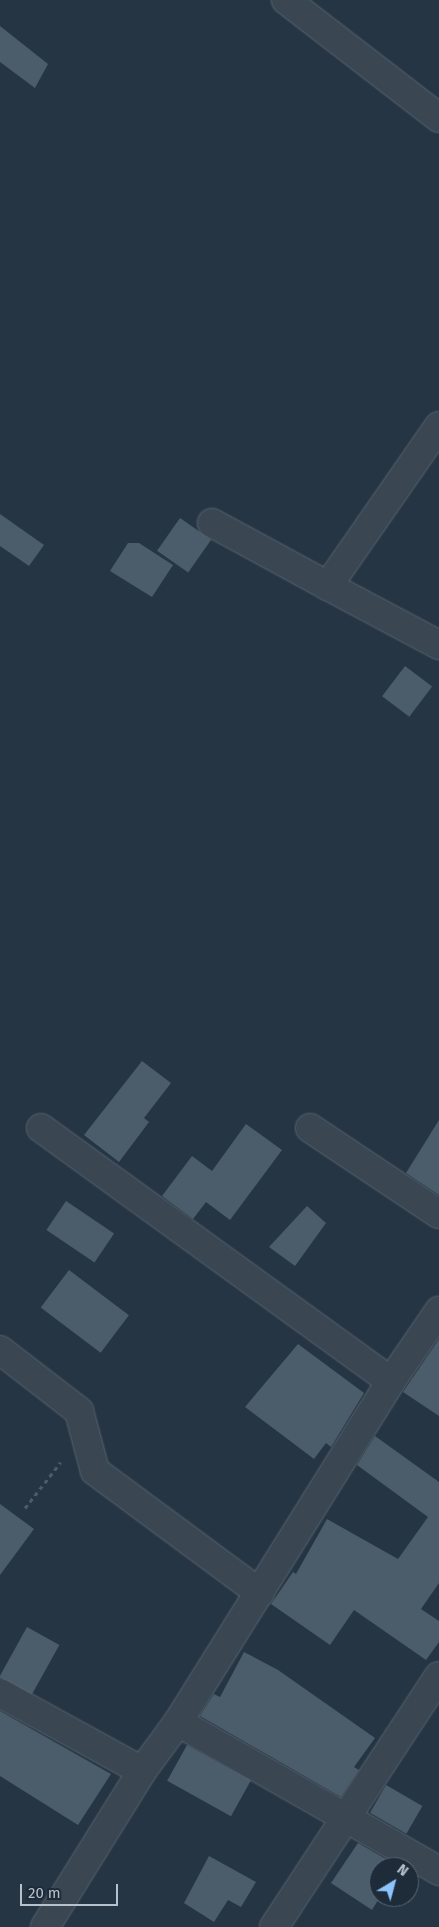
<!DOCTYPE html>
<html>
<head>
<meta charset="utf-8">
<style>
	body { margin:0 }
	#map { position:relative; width:439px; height:1927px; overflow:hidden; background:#253543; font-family:"Fira Sans",sans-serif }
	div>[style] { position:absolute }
	.building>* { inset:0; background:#4b5d6b; transform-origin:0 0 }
	.path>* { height:3px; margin-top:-1.5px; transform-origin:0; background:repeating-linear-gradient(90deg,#465f60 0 4px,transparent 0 8px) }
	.roads { filter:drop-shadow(0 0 1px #586470) drop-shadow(0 0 1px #586470) }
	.minor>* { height:28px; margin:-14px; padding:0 14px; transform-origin:14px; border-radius:14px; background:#3a4652 }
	span { translate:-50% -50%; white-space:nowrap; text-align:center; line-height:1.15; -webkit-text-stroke:4.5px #1e2b38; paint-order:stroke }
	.north { position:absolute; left:369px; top:1857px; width:50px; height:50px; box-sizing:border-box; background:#1e2b38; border:1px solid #5b6773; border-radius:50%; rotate:37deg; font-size:14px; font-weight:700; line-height:20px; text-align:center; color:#b7c1cc }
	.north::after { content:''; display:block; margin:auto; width:18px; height:22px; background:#8cc3fc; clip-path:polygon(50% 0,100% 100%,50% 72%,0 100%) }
	.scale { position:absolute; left:20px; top:1884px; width:98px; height:22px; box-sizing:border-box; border:2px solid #b7c1cc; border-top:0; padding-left:6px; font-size:15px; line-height:18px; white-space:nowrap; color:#b7c1cc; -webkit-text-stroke:4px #1e2b38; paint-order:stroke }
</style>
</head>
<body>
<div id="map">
	<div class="building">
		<div style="clip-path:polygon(0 26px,48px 64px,35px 88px,0 62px)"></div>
		<div style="clip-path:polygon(0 514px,44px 545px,29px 566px,0 546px)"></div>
		<div style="left:180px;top:518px;width:38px;height:40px;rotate:35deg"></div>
		<div style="clip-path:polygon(128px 543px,139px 543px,173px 565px,152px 597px,110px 571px)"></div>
		<div style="left:405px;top:666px;width:34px;height:38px;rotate:37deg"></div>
		<div style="clip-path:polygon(142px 1061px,171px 1083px,144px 1118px,149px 1122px,119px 1162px,84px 1135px)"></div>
		<div style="clip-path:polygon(439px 1120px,439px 1195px,406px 1173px)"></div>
		<div style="clip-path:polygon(246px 1124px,282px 1150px,230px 1220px,206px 1202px,193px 1219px,162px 1196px,192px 1156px,212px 1171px)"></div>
		<div style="left:66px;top:1201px;width:58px;height:35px;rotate:34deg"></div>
		<div style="clip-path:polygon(307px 1206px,326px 1223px,295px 1266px,269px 1247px)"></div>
		<div style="left:69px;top:1270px;width:75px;height:47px;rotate:37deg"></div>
		<div style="clip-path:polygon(439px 1339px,439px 1416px,403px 1392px)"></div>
		<div style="clip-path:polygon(298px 1344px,364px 1393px,331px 1447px,326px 1443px,314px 1459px,245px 1407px)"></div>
		<div style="clip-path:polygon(375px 1436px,439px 1482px,439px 1583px,421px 1609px,439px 1621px,439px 1642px,426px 1660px,354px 1610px,330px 1645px,271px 1604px,293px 1572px,296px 1574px,327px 1519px,398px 1559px,428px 1517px,357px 1465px)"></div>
		<div style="clip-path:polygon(0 1504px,34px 1529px,0 1575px)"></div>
		<div style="left:27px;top:1627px;width:37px;height:57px;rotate:29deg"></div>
		<div style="clip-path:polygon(244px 1652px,278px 1670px,375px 1738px,354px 1767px,359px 1770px,341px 1797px,200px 1716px,214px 1694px,220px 1697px)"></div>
		<div style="clip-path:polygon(0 1711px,111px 1774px,78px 1825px,0 1776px)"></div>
		<div style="left:187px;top:1745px;width:73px;height:41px;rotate:29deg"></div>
		<div style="left:386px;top:1785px;width:42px;height:32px;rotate:30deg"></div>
		<div style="clip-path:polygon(358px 1843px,391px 1862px,392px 1867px,379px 1867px,380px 1897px,372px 1910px,331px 1883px)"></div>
		<div style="clip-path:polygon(209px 1856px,256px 1882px,241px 1907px,228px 1900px,214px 1922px,184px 1903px)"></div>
	</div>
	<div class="path">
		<div style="left:25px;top:1508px;width:58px;rotate:-52deg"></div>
	</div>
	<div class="roads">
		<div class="minor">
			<div style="left:286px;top:0;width:193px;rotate:37.6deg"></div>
			<div style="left:439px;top:426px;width:195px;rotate:124.8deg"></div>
			<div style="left:328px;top:586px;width:126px;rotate:28deg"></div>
			<div style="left:212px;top:523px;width:132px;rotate:28.5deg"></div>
			<div style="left:41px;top:1128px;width:432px;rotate:35.9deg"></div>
			<div style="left:310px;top:1128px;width:155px;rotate:33.7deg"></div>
			<div style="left:0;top:1350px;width:100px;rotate:37.7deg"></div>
			<div style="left:79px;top:1411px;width:62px;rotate:75.1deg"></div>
			<div style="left:95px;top:1471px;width:205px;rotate:36.5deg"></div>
			<div style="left:0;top:1693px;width:162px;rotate:28.8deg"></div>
			<div style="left:178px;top:1722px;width:402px;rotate:-58deg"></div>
			<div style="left:391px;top:1381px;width:85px;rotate:-55.6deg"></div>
			<div style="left:45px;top:1927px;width:184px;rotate:-58.1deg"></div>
			<div style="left:142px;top:1771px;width:61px;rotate:-53.7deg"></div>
			<div style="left:178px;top:1722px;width:301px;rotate:29.7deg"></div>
			<div style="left:274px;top:1927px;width:300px;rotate:-56.7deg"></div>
		</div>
	</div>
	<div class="north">N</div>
	<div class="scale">20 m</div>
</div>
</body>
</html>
